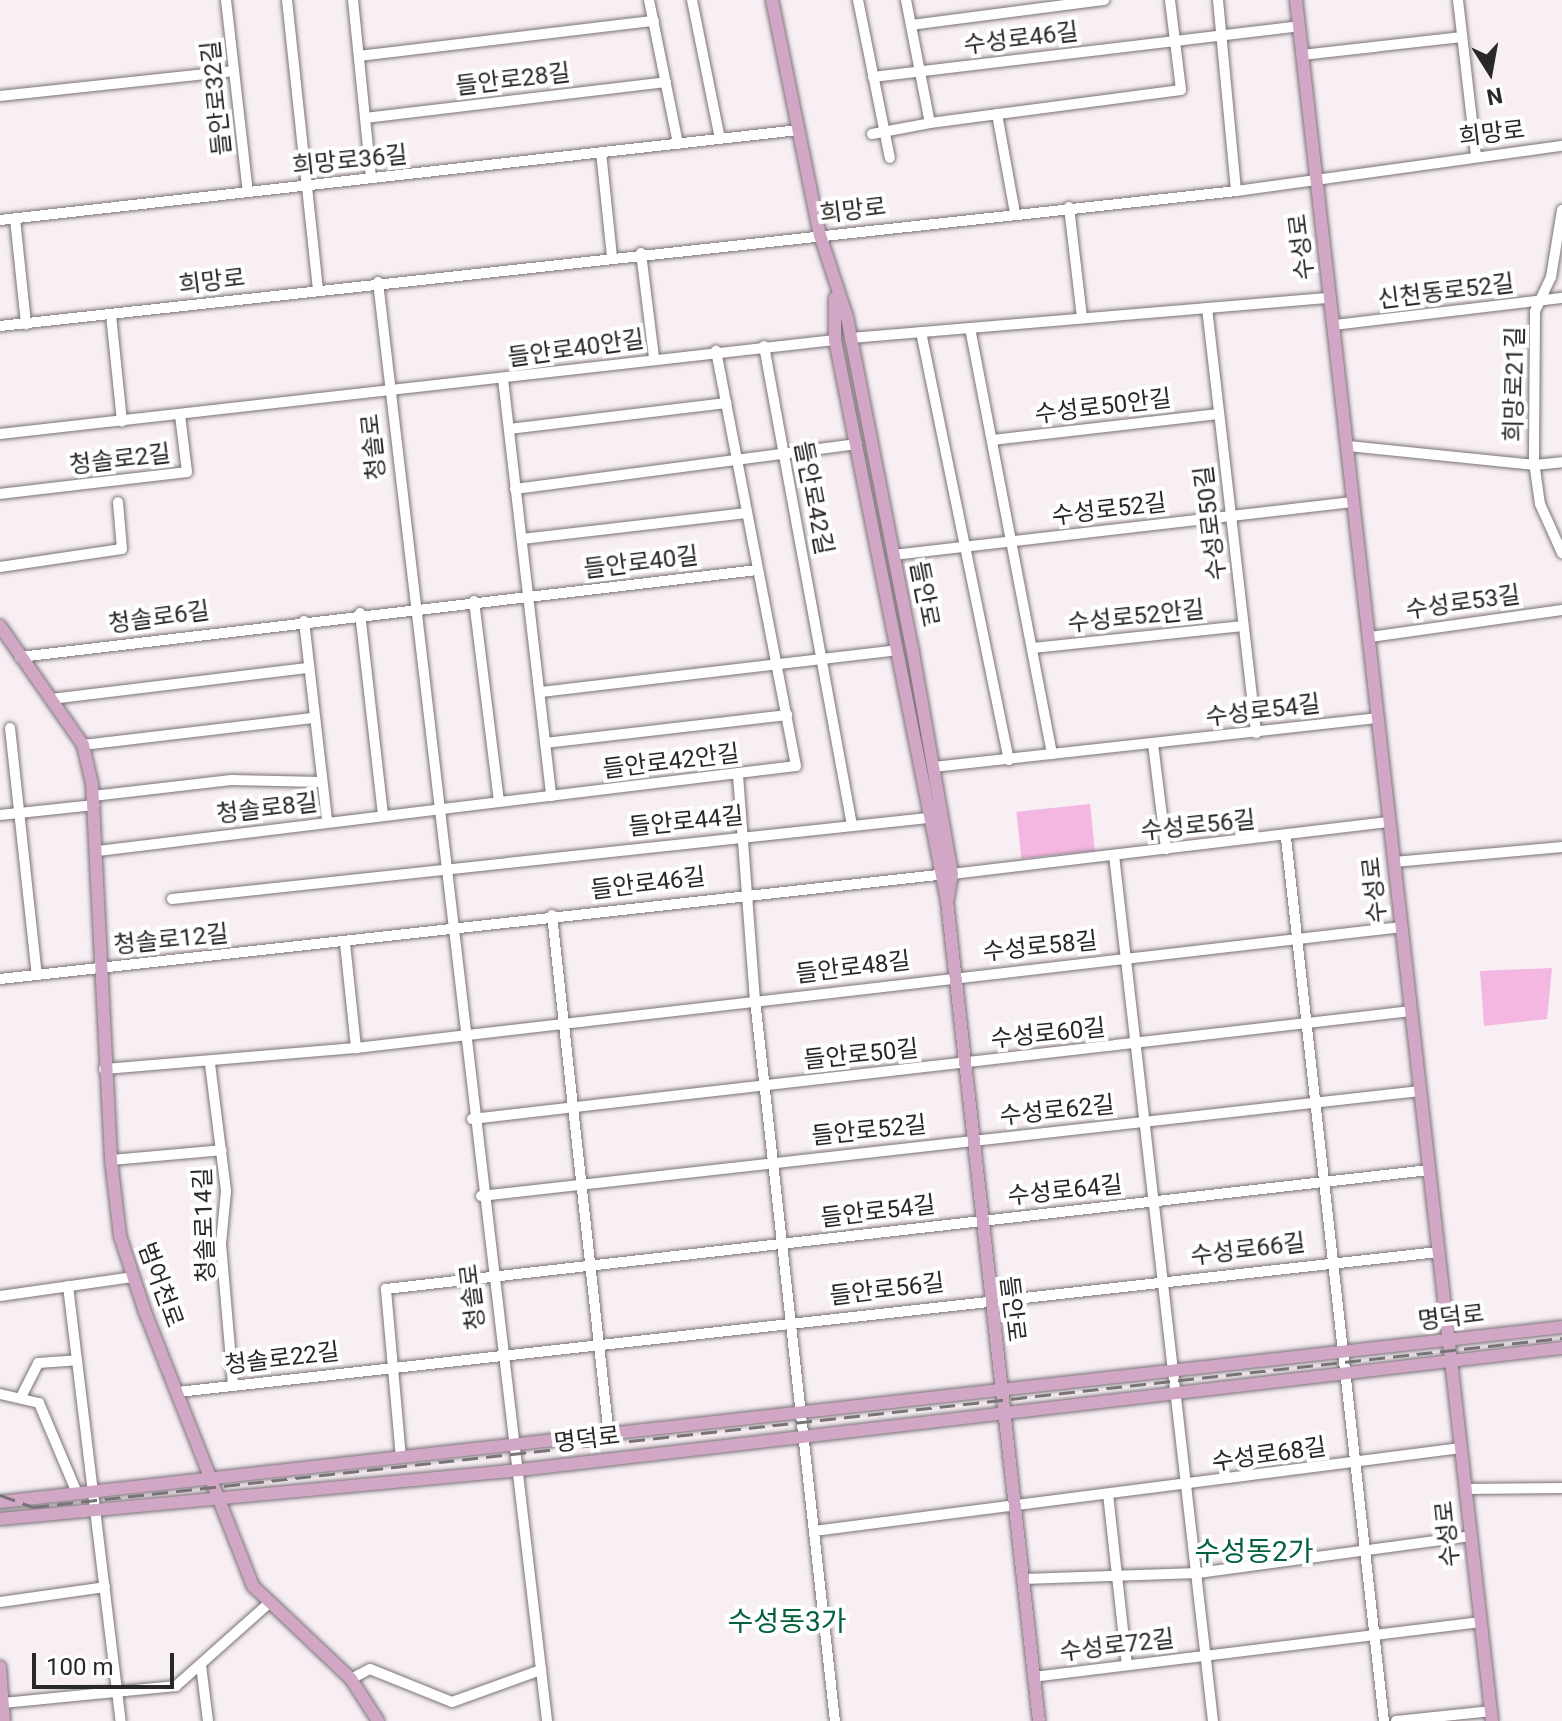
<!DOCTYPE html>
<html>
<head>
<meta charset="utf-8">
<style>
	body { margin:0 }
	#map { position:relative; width:1562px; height:1721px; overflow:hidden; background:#f7eff4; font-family:Roboto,"Noto Sans KR",sans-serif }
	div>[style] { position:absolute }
	.green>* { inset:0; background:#f4b7e1; transform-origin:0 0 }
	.roads { filter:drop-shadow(0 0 2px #797276) drop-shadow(0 0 2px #797276) }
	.minor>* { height:10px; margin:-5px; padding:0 5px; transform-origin:5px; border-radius:5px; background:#fff }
	.major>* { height:12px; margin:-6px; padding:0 6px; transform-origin:6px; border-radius:6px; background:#d1a7c5 }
	.rail>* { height:3px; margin-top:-1.5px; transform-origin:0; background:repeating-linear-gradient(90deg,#787376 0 16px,transparent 0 24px) }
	span { translate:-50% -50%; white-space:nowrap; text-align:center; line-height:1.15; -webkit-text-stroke:8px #fff; paint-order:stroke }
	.street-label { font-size:24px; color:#292728 }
	.quarter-label { font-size:28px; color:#02613b }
	.north { position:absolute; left:1450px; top:32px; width:80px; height:80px; -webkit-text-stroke:6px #fff; paint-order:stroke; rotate:169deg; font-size:22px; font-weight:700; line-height:32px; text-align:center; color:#292728 }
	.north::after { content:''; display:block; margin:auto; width:28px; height:36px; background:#292728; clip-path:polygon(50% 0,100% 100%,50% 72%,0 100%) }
	.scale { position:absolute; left:32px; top:1653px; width:142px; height:36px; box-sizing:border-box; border:4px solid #292728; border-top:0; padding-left:10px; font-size:24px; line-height:28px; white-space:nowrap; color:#292728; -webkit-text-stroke:6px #fff; paint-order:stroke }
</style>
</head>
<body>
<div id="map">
	<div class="green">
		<div style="left:1090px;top:804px;width:47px;height:74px;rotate:84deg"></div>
		<div style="clip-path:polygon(1552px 968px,1547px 1019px,1484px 1026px,1480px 971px)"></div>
	</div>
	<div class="roads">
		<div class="minor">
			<div style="left:226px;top:0;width:193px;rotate:83.5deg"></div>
			<div style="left:287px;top:0;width:291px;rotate:83.9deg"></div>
			<div style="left:353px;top:0;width:179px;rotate:84.2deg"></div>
			<div style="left:649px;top:0;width:147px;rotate:78.6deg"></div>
			<div style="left:692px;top:0;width:142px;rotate:78.6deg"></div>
			<div style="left:858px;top:0;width:161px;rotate:78.6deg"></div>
			<div style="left:906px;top:0;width:125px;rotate:79deg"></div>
			<div style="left:930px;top:123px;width:253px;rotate:-7.5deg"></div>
			<div style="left:1181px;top:90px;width:91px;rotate:-97deg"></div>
			<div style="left:1218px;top:0;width:192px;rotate:84.6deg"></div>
			<div style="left:1458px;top:0;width:156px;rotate:83.4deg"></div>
			<div style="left:911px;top:25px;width:195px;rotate:-7.4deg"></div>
			<div style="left:1302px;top:55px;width:161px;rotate:-6.4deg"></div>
			<div style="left:359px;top:56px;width:297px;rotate:-6.8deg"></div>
			<div style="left:873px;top:77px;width:429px;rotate:-6.8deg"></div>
			<div style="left:0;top:96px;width:235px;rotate:-6.1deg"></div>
			<div style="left:997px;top:114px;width:101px;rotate:79.7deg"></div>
			<div style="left:365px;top:118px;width:303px;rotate:-6.8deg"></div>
			<div style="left:872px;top:134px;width:59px;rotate:-10.7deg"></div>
			<div style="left:601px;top:152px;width:105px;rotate:84deg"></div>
			<div style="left:1069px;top:207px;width:112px;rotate:83.3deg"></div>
			<div style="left:1562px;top:210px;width:68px;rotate:99.3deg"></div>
			<div style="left:1551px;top:277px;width:38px;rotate:115deg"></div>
			<div style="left:1535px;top:312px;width:150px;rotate:90.4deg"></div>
			<div style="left:1534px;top:462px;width:42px;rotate:81.9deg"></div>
			<div style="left:1540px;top:504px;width:54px;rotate:65.8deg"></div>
			<div style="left:15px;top:219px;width:106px;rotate:84deg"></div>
			<div style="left:0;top:220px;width:803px;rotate:-6.43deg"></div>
			<div style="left:641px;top:253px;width:106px;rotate:82.9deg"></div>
			<div style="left:378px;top:282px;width:1449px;rotate:83.3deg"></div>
			<div style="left:1207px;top:308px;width:428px;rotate:83.4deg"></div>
			<div style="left:111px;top:315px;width:107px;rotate:84.1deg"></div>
			<div style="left:1334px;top:325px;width:230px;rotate:-6.8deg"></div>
			<div style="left:0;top:326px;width:1243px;rotate:-6.23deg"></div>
			<div style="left:1236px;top:191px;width:329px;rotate:-7.9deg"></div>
			<div style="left:970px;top:328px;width:434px;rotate:79.1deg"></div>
			<div style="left:921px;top:332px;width:437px;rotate:78.4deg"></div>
			<div style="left:850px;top:338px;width:482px;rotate:-4.8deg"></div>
			<div style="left:764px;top:346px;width:487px;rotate:79.6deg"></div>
			<div style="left:503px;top:379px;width:420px;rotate:83.4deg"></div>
			<div style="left:509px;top:429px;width:219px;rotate:-6.8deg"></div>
			<div style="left:0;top:434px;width:840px;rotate:-6.42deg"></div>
			<div style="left:993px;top:440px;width:226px;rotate:-6.6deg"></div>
			<div style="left:1348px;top:446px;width:188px;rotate:5.8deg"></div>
			<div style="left:1535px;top:465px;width:27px;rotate:-6deg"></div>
			<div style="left:515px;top:489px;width:345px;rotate:-7.5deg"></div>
			<div style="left:0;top:494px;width:188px;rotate:-6.7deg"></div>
			<div style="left:187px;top:472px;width:57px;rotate:-97deg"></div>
			<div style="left:522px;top:539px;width:226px;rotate:-6.6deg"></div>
			<div style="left:894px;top:555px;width:463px;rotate:-6.6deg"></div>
			<div style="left:0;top:567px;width:123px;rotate:-8.4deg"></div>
			<div style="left:122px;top:549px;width:47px;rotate:-94.9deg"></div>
			<div style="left:474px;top:601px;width:202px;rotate:82.9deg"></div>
			<div style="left:360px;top:613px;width:202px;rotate:83.5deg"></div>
			<div style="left:304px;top:621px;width:201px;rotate:83.4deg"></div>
			<div style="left:1370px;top:637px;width:194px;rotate:-8deg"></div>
			<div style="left:1033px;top:648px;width:211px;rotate:-6deg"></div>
			<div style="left:20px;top:657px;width:742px;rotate:-6.73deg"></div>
			<div style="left:541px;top:692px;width:358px;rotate:-6.7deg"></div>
			<div style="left:51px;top:699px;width:260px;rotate:-6.9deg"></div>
			<div style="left:10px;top:728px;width:248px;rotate:83.8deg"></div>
			<div style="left:545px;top:743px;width:244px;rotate:-6.6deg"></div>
			<div style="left:1153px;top:744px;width:106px;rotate:82.9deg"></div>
			<div style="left:83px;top:745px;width:233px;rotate:-6.7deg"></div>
			<div style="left:934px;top:767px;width:447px;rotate:-6.3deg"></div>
			<div style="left:738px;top:775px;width:226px;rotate:85.7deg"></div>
			<div style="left:755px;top:1000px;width:725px;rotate:83.67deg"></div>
			<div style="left:93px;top:796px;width:139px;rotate:-6.6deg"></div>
			<div style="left:231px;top:780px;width:91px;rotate:1.3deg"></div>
			<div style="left:0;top:815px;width:95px;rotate:-6.1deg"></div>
			<div style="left:1286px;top:838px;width:888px;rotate:83.67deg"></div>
			<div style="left:98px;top:851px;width:703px;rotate:-6.94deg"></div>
			<div style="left:796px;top:766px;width:423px;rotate:-100.9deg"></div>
			<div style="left:1114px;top:855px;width:872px;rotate:83.48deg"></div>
			<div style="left:1394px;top:862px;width:169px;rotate:-5.1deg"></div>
			<div style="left:952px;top:874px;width:441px;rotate:-6.8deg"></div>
			<div style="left:172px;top:899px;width:760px;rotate:-6.12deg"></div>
			<div style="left:552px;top:915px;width:524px;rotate:83.76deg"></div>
			<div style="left:345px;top:943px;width:106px;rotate:84deg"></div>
			<div style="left:0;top:979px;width:944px;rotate:-6.33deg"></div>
			<div style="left:210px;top:1064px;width:128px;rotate:82.8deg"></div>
			<div style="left:226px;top:1191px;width:53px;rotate:95.4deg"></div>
			<div style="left:221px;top:1244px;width:142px;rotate:85.1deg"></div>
			<div style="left:104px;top:1069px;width:253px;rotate:-4.8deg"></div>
			<div style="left:356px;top:1048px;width:1053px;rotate:-6.6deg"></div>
			<div style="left:472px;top:1119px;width:945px;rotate:-6.56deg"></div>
			<div style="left:111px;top:1160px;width:111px;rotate:-5.1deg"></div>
			<div style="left:481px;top:1196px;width:945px;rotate:-6.38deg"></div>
			<div style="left:68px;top:1286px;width:438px;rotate:83.1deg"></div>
			<div style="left:0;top:1296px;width:134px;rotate:-8.1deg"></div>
			<div style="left:178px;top:1392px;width:1268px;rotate:-6.34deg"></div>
			<div style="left:0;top:1394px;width:40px;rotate:13deg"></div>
			<div style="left:39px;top:1403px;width:98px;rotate:67.1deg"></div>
			<div style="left:21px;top:1397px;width:38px;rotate:-63deg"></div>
			<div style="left:38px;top:1363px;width:39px;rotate:-4deg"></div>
			<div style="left:401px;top:1458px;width:170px;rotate:-95.1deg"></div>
			<div style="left:386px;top:1289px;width:1050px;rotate:-6.51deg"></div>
			<div style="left:1465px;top:1489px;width:97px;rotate:-0.6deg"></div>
			<div style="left:1108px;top:1494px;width:172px;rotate:83.7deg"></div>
			<div style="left:814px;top:1531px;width:652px;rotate:-7.31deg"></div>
			<div style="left:1023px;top:1579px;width:175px;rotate:-2deg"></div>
			<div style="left:1198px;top:1573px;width:275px;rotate:-7.7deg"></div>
			<div style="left:0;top:1602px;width:106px;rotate:-8.1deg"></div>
			<div style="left:201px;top:1665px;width:56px;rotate:82.9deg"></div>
			<div style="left:1033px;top:1677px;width:450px;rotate:-7deg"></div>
			<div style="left:351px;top:1679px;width:21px;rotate:-28deg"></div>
			<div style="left:370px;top:1669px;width:88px;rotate:21.9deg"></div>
			<div style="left:452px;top:1702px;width:95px;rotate:-19.8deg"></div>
			<div style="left:3px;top:1703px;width:174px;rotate:-5.6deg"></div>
			<div style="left:176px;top:1686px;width:125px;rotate:-41.7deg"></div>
			<div style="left:1396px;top:1721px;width:96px;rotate:-6deg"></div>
		</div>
		<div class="major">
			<div style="left:772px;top:0;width:240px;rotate:78.5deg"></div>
			<div style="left:820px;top:235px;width:86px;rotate:71.8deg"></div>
			<div style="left:847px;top:317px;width:336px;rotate:78.9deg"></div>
			<div style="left:912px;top:647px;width:230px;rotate:80deg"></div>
			<div style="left:952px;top:874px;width:27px;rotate:100deg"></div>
			<div style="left:1296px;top:0;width:1732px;rotate:83.5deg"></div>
			<div style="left:835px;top:298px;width:42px;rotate:90deg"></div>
			<div style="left:835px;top:340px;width:572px;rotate:78.71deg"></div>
			<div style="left:947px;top:901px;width:825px;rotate:83.6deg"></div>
			<div style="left:0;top:626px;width:145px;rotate:55.1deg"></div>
			<div style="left:83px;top:745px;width:39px;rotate:77deg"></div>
			<div style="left:92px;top:783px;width:377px;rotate:87.1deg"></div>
			<div style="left:111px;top:1160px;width:77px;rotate:83.2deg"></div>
			<div style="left:120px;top:1236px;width:80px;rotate:71.8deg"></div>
			<div style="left:145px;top:1312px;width:295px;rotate:68.5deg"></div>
			<div style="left:253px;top:1586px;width:135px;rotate:43.5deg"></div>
			<div style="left:351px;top:1679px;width:50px;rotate:57.3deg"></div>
			<div style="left:0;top:1502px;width:1572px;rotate:-6.39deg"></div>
			<div style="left:0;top:1519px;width:522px;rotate:-5.38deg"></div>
			<div style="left:520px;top:1470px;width:1049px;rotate:-6.68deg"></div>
			<div style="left:0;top:1667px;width:54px;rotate:85.8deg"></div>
		</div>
	</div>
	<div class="rail">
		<div style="left:0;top:1495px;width:35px;rotate:20deg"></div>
		<div style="left:33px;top:1507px;width:1538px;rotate:-6.31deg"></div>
	</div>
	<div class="street-label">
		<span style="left:1021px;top:39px;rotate:-7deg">수성로46길</span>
		<span style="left:513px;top:80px;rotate:-7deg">들안로28길</span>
		<span style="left:217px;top:98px;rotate:-96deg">들안로32길</span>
		<span style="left:1492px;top:134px;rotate:-7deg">희망로</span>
		<span style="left:350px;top:161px;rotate:-6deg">희망로36길</span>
		<span style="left:853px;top:211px;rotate:-7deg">희망로</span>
		<span style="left:1302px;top:247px;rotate:-97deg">수성로</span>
		<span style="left:212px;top:282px;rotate:-7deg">희망로</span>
		<span style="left:1446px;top:292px;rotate:-7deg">신천동로52길</span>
		<span style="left:576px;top:349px;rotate:-8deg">들안로40안길</span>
		<span style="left:1515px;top:384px;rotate:-89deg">희망로21길</span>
		<span style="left:1103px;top:407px;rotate:-7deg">수성로50안길</span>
		<span style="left:374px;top:447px;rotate:-96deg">청솔로</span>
		<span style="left:120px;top:460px;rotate:-7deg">청솔로2길</span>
		<span style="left:813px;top:498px;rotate:79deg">들안로42길</span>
		<span style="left:1109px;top:510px;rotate:-7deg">수성로52길</span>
		<span style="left:1211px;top:523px;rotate:-97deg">수성로50길</span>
		<span style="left:641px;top:563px;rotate:-7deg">들안로40길</span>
		<span style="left:924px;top:594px;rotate:79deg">들안로</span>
		<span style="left:1463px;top:603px;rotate:-8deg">수성로53길</span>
		<span style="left:1136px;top:617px;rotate:-6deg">수성로52안길</span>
		<span style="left:159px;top:618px;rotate:-8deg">청솔로6길</span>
		<span style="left:1263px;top:711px;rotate:-7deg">수성로54길</span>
		<span style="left:671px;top:762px;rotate:-7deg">들안로42안길</span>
		<span style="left:267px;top:809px;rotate:-7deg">청솔로8길</span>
		<span style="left:686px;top:822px;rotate:-6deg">들안로44길</span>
		<span style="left:1198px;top:826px;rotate:-6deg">수성로56길</span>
		<span style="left:648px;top:884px;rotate:-7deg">들안로46길</span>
		<span style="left:1375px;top:890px;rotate:-96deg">수성로</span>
		<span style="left:171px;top:940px;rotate:-6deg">청솔로12길</span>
		<span style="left:1040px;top:947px;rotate:-6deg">수성로58길</span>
		<span style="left:853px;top:968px;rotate:-7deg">들안로48길</span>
		<span style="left:1048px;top:1034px;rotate:-6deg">수성로60길</span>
		<span style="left:861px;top:1055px;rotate:-6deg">들안로50길</span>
		<span style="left:1057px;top:1111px;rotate:-6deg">수성로62길</span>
		<span style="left:869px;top:1131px;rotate:-6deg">들안로52길</span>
		<span style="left:1065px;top:1191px;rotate:-6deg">수성로64길</span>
		<span style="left:878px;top:1212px;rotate:-7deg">들안로54길</span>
		<span style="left:205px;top:1225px;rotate:-92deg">청솔로14길</span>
		<span style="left:1248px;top:1250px;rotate:-7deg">수성로66길</span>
		<span style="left:160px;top:1285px;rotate:70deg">범어천로</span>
		<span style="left:887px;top:1290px;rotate:-7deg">들안로56길</span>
		<span style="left:473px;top:1297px;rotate:-97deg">청솔로</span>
		<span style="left:1012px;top:1309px;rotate:83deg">들안로</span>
		<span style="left:1451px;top:1318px;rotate:-7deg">명덕로</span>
		<span style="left:282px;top:1359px;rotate:-7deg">청솔로22길</span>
		<span style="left:587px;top:1440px;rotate:-7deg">명덕로</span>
		<span style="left:1269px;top:1455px;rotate:-8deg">수성로68길</span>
		<span style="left:1448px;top:1534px;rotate:-96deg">수성로</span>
		<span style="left:1117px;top:1646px;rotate:-7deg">수성로72길</span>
	</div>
	<div class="quarter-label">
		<span style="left:1254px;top:1552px">수성동2가</span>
		<span style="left:787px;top:1622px">수성동3가</span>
	</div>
	<div class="north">N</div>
	<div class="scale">100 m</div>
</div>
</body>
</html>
